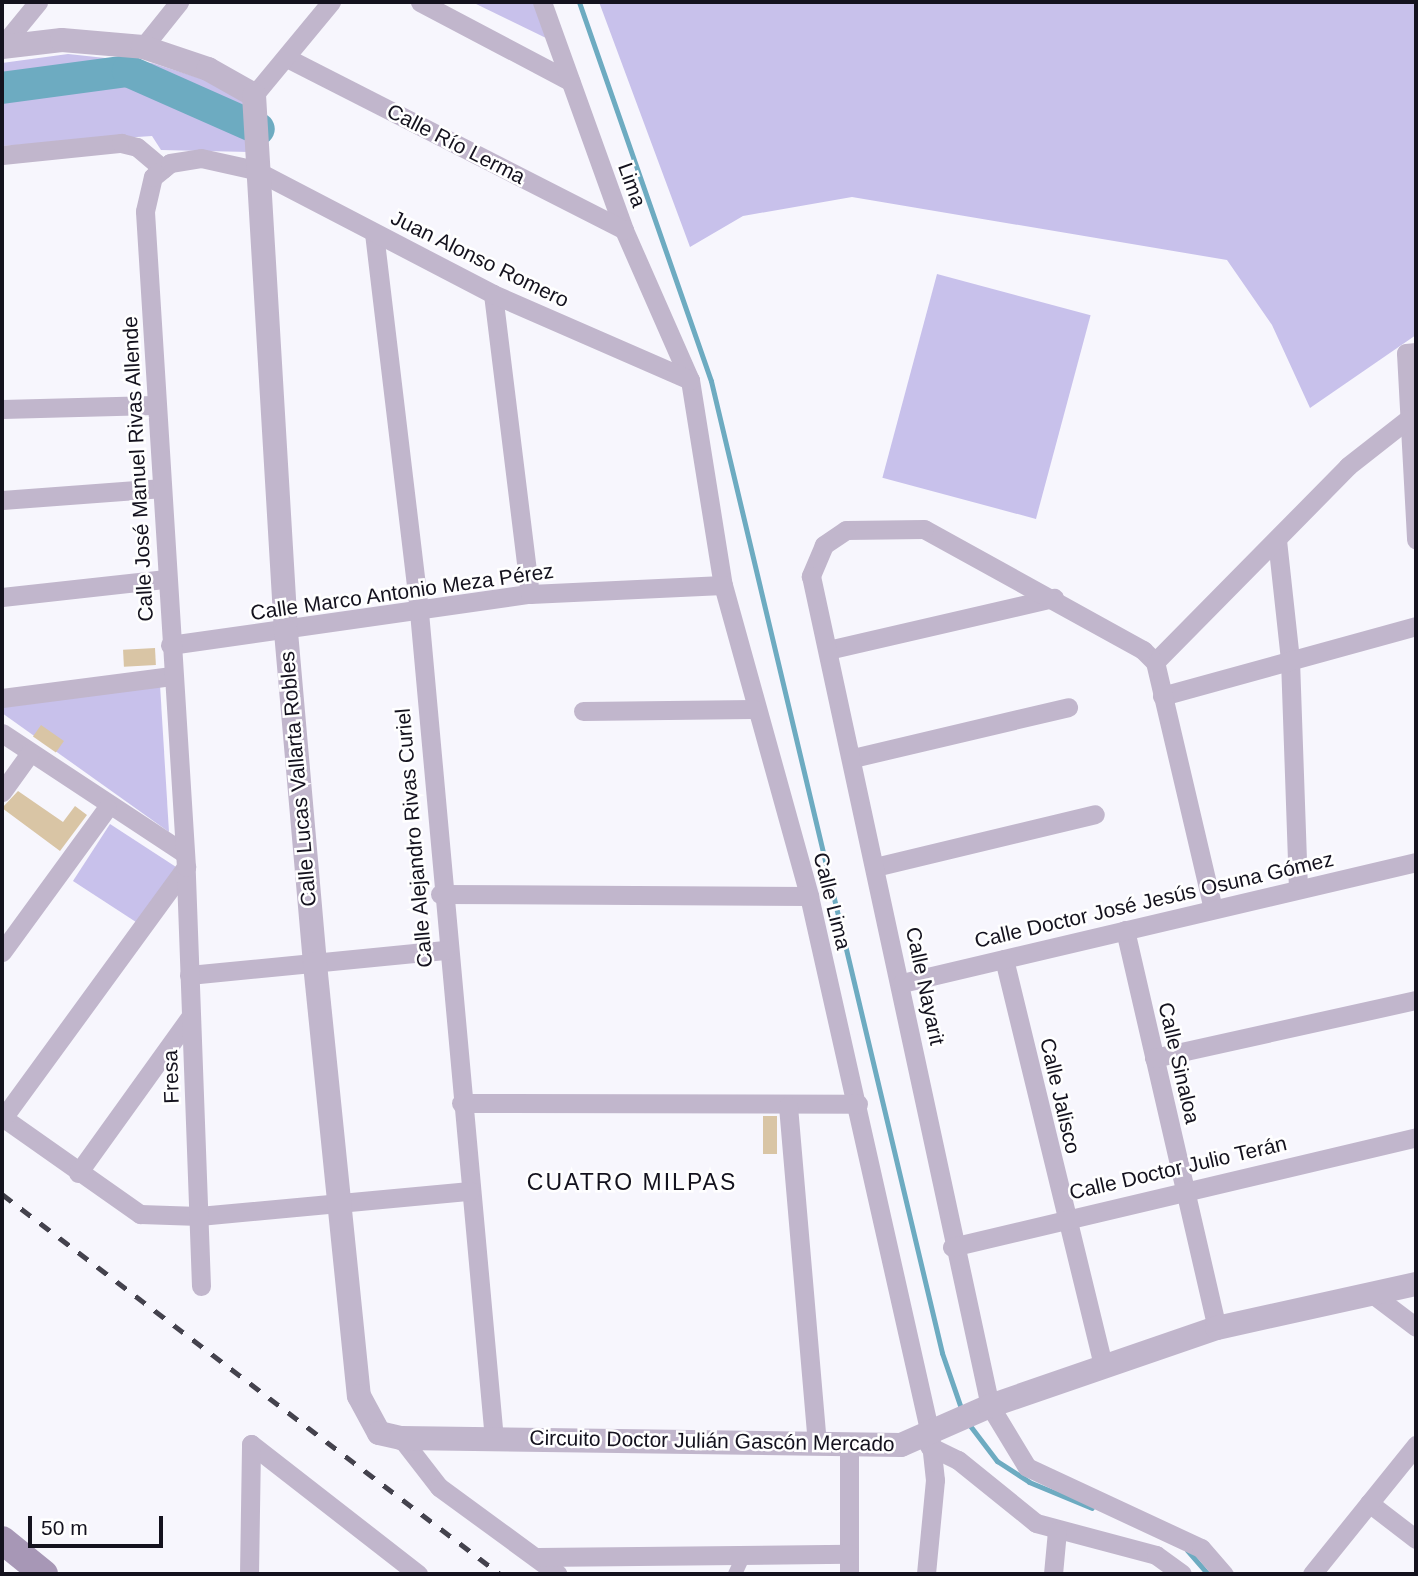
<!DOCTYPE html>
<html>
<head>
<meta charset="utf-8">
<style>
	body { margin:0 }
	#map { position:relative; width:1418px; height:1576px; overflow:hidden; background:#f7f6fd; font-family:Arial,sans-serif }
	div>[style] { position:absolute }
	.green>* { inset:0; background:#c8c1eb; transform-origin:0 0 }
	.stream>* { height:5px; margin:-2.5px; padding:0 2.5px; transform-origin:2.5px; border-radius:2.5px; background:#6dabc1 }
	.river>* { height:32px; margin:-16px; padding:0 16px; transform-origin:16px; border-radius:16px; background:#6dabc1 }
	.building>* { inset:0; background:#d9c5a5; transform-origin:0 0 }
	.pedestrian>* { height:14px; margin:-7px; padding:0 7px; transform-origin:7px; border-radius:7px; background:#c1b6cc }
	.minor>* { height:19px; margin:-9.5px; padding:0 9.5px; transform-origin:9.5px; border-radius:9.5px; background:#c1b6cc }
	.tertiary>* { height:24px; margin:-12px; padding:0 12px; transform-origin:12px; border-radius:12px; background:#c1b6cc }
	.secondary>* { height:28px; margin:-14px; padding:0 14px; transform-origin:14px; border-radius:14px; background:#a797b6 }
	.rail>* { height:5px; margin-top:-2.5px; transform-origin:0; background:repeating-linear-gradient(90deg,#44424d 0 12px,transparent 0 24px) }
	span { translate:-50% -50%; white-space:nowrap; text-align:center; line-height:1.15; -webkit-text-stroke:5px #fff; paint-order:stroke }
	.street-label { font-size:21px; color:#14121e }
	.neighbourhood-label { font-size:23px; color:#14121e; letter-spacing:2px }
	.frame { position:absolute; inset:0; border:4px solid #14121e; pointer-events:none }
	.scale { position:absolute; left:28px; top:1516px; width:135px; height:32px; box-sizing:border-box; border:4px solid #14121e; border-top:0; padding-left:9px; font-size:21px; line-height:24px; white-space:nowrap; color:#14121e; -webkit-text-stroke:5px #fff; paint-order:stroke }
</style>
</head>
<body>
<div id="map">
	<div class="green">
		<div style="clip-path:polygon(472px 2px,533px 2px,546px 38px)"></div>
		<div style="clip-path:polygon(599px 2px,1416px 2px,1416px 335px,1310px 408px,1272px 325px,1227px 260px,852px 197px,743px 216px,690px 247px)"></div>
		<div style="clip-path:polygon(68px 54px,152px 63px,250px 94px,249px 152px,161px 150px,152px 136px,2px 146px,2px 63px)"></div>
		<div style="left:937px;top:274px;width:159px;height:211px;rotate:15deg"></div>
		<div style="clip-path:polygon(160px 685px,169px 832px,2px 713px,2px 701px)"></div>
		<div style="left:110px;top:824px;width:82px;height:68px;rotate:33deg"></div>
	</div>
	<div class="stream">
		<div style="left:579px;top:2px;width:401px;rotate:70.8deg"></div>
		<div style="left:711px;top:381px;width:999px;rotate:76.63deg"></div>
		<div style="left:942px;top:1353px;width:61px;rotate:71deg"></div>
		<div style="left:968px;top:1423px;width:48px;rotate:52.7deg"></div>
		<div style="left:997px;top:1461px;width:38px;rotate:33deg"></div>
		<div style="left:1029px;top:1482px;width:68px;rotate:22.4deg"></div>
		<div style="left:1187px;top:1550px;width:32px;rotate:49deg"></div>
	</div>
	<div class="river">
		<div style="left:2px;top:88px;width:127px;rotate:-7.7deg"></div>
		<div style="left:128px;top:71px;width:143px;rotate:23.9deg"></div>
	</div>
	<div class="building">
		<div style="left:155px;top:648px;width:17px;height:32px;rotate:87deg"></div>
		<div style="left:41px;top:725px;width:28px;height:14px;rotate:35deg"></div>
		<div style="clip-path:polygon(18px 791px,63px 822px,75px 806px,87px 815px,60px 851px,2px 808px)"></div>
		<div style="left:763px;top:1116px;width:14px;height:38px"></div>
	</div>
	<div class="pedestrian">
		<div style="left:735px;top:1574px;width:17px;rotate:-65deg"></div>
	</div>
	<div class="minor">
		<div style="left:420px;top:2px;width:170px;rotate:27.8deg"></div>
		<div style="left:542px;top:2px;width:242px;rotate:70.2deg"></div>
		<div style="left:624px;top:230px;width:164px;rotate:66.3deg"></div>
		<div style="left:690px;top:380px;width:208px;rotate:80.9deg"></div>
		<div style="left:723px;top:585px;width:323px;rotate:74.5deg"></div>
		<div style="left:809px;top:896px;width:551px;rotate:77.32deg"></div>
		<div style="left:930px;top:1434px;width:46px;rotate:83.8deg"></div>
		<div style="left:935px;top:1480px;width:94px;rotate:95.5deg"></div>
		<div style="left:2px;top:46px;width:57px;rotate:-50.7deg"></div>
		<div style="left:143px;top:47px;width:58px;rotate:-51.3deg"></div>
		<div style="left:287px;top:58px;width:378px;rotate:27deg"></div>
		<div style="left:254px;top:95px;width:121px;rotate:-50.4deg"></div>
		<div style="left:2px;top:155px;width:120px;rotate:-5.8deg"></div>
		<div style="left:121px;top:143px;width:16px;rotate:14deg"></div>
		<div style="left:137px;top:147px;width:34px;rotate:40deg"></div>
		<div style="left:374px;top:233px;width:382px;rotate:83.2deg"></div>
		<div style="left:419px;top:612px;width:830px;rotate:84.82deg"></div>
		<div style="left:493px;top:294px;width:302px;rotate:83deg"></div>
		<div style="left:1416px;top:352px;width:10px;rotate:174deg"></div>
		<div style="left:1406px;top:353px;width:187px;rotate:86.9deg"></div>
		<div style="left:2px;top:409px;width:152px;rotate:-1.5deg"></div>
		<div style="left:2px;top:500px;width:158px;rotate:-4.3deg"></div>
		<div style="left:1277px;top:540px;width:121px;rotate:83.8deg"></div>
		<div style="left:1290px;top:660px;width:229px;rotate:88deg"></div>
		<div style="left:2px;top:597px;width:165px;rotate:-6.3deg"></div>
		<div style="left:170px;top:645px;width:364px;rotate:-8.1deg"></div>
		<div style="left:530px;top:594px;width:193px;rotate:-2.7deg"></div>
		<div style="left:828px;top:650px;width:232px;rotate:-13deg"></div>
		<div style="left:1155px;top:662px;width:275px;rotate:-45.4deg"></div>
		<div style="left:1348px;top:466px;width:76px;rotate:-38.1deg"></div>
		<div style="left:1162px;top:696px;width:263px;rotate:-15.4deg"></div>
		<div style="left:2px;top:698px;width:171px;rotate:-7.4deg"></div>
		<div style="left:583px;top:711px;width:170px;rotate:-0.7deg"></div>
		<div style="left:2px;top:733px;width:218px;rotate:33.4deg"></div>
		<div style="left:853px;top:758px;width:221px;rotate:-13.3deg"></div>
		<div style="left:2px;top:792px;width:48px;rotate:-54.3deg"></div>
		<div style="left:875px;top:867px;width:226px;rotate:-13.5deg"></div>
		<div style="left:440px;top:894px;width:369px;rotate:0.3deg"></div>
		<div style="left:1213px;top:909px;width:254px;rotate:-103.2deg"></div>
		<div style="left:1155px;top:662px;width:17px;rotate:-135deg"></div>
		<div style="left:1143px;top:650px;width:250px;rotate:-151.1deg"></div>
		<div style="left:924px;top:529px;width:78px;rotate:179.3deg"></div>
		<div style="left:846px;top:530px;width:27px;rotate:146deg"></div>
		<div style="left:824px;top:545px;width:34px;rotate:113deg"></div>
		<div style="left:811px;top:576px;width:849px;rotate:77.83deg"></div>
		<div style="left:990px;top:1406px;width:71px;rotate:58.8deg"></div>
		<div style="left:1027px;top:1467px;width:192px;rotate:25deg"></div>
		<div style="left:1201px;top:1548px;width:35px;rotate:49deg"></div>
		<div style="left:1125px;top:930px;width:408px;rotate:77deg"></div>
		<div style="left:2px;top:952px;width:178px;rotate:-53.9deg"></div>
		<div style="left:1004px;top:959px;width:419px;rotate:76.3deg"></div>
		<div style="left:189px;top:975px;width:257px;rotate:-5.6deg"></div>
		<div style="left:902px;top:983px;width:528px;rotate:-13.25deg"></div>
		<div style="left:1154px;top:1058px;width:268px;rotate:-12.5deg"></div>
		<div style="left:461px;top:1103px;width:397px;rotate:0.1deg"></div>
		<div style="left:788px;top:1106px;width:339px;rotate:85.1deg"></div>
		<div style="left:2px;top:1117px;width:169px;rotate:35.1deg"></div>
		<div style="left:140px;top:1214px;width:59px;rotate:1.9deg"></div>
		<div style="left:199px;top:1216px;width:272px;rotate:-5.3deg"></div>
		<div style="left:3px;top:1118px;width:311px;rotate:-53.9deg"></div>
		<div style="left:78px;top:1173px;width:193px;rotate:-54.3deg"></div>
		<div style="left:952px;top:1247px;width:477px;rotate:-13.3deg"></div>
		<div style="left:201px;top:1286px;width:419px;rotate:-92.1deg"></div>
		<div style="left:186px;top:867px;width:657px;rotate:-93.58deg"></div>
		<div style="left:145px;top:211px;width:35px;rotate:-77deg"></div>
		<div style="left:153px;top:177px;width:22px;rotate:-39deg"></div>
		<div style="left:170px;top:163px;width:31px;rotate:-9deg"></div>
		<div style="left:201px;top:158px;width:55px;rotate:12.5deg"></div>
		<div style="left:255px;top:170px;width:268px;rotate:27.5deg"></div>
		<div style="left:493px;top:294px;width:215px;rotate:23.6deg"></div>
		<div style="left:1371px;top:1293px;width:56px;rotate:37.1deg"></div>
		<div style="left:401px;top:1438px;width:62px;rotate:52.2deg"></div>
		<div style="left:439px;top:1487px;width:147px;rotate:36.2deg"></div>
		<div style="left:251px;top:1444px;width:212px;rotate:37.9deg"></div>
		<div style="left:849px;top:1444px;width:130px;rotate:90deg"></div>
		<div style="left:929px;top:1446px;width:32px;rotate:26deg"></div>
		<div style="left:958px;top:1460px;width:100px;rotate:38.9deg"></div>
		<div style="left:1036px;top:1523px;width:124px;rotate:14.9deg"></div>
		<div style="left:1156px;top:1555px;width:32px;rotate:36deg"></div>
		<div style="left:1369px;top:1503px;width:59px;rotate:37.5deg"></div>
		<div style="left:538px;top:1557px;width:311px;rotate:-0.6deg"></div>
		<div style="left:249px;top:1574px;width:130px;rotate:-89.1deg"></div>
		<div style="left:1053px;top:1574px;width:43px;rotate:-84.7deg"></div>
		<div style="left:1312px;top:1574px;width:166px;rotate:-51.1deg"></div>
	</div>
	<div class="tertiary">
		<div style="left:2px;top:47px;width:60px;rotate:-6.7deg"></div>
		<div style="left:62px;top:40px;width:81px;rotate:4.9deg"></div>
		<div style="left:143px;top:47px;width:69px;rotate:18.7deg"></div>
		<div style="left:208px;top:69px;width:53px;rotate:29.5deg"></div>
		<div style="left:254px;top:95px;width:538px;rotate:86.59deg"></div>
		<div style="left:286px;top:632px;width:333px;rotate:85deg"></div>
		<div style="left:315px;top:964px;width:434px;rotate:84.2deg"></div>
		<div style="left:359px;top:1396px;width:42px;rotate:61.6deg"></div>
		<div style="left:379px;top:1433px;width:23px;rotate:13deg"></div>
		<div style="left:401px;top:1438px;width:500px;rotate:0.8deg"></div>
		<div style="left:901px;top:1445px;width:97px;rotate:-23.7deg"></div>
		<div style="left:990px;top:1406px;width:240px;rotate:-19deg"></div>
		<div style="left:1217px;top:1328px;width:204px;rotate:-12.5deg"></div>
	</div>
	<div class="secondary">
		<div style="left:2px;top:1540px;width:54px;rotate:39deg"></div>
	</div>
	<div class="rail">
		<div style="left:2px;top:1194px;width:626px;rotate:37.35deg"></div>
	</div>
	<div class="street-label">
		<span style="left:456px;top:144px;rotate:27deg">Calle Río Lerma</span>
		<span style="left:632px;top:185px;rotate:70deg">Lima</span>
		<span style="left:480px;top:259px;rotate:26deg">Juan Alonso Romero</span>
		<span style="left:138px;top:469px;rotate:-93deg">Calle José Manuel Rivas Allende</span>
		<span style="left:402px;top:592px;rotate:-8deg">Calle Marco Antonio Meza Pérez</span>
		<span style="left:298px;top:779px;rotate:-95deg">Calle Lucas Vallarta Robles</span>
		<span style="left:414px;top:838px;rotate:-95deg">Calle Alejandro Rivas Curiel</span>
		<span style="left:1154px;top:900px;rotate:-13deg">Calle Doctor José Jesús Osuna Gómez</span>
		<span style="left:832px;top:901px;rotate:76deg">Calle Lima</span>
		<span style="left:925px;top:986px;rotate:78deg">Calle Nayarit</span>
		<span style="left:1179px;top:1063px;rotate:77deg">Calle Sinaloa</span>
		<span style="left:171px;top:1077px;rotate:-92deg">Fresa</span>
		<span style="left:1060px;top:1096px;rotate:77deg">Calle Jalisco</span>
		<span style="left:1178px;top:1168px;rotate:-13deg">Calle Doctor Julio Terán</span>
		<span style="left:712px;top:1441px;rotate:1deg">Circuito Doctor Julián Gascón Mercado</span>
	</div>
	<div class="neighbourhood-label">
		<span style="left:632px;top:1182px">CUATRO MILPAS</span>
	</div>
	<div class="frame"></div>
	<div class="scale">50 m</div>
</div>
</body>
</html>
